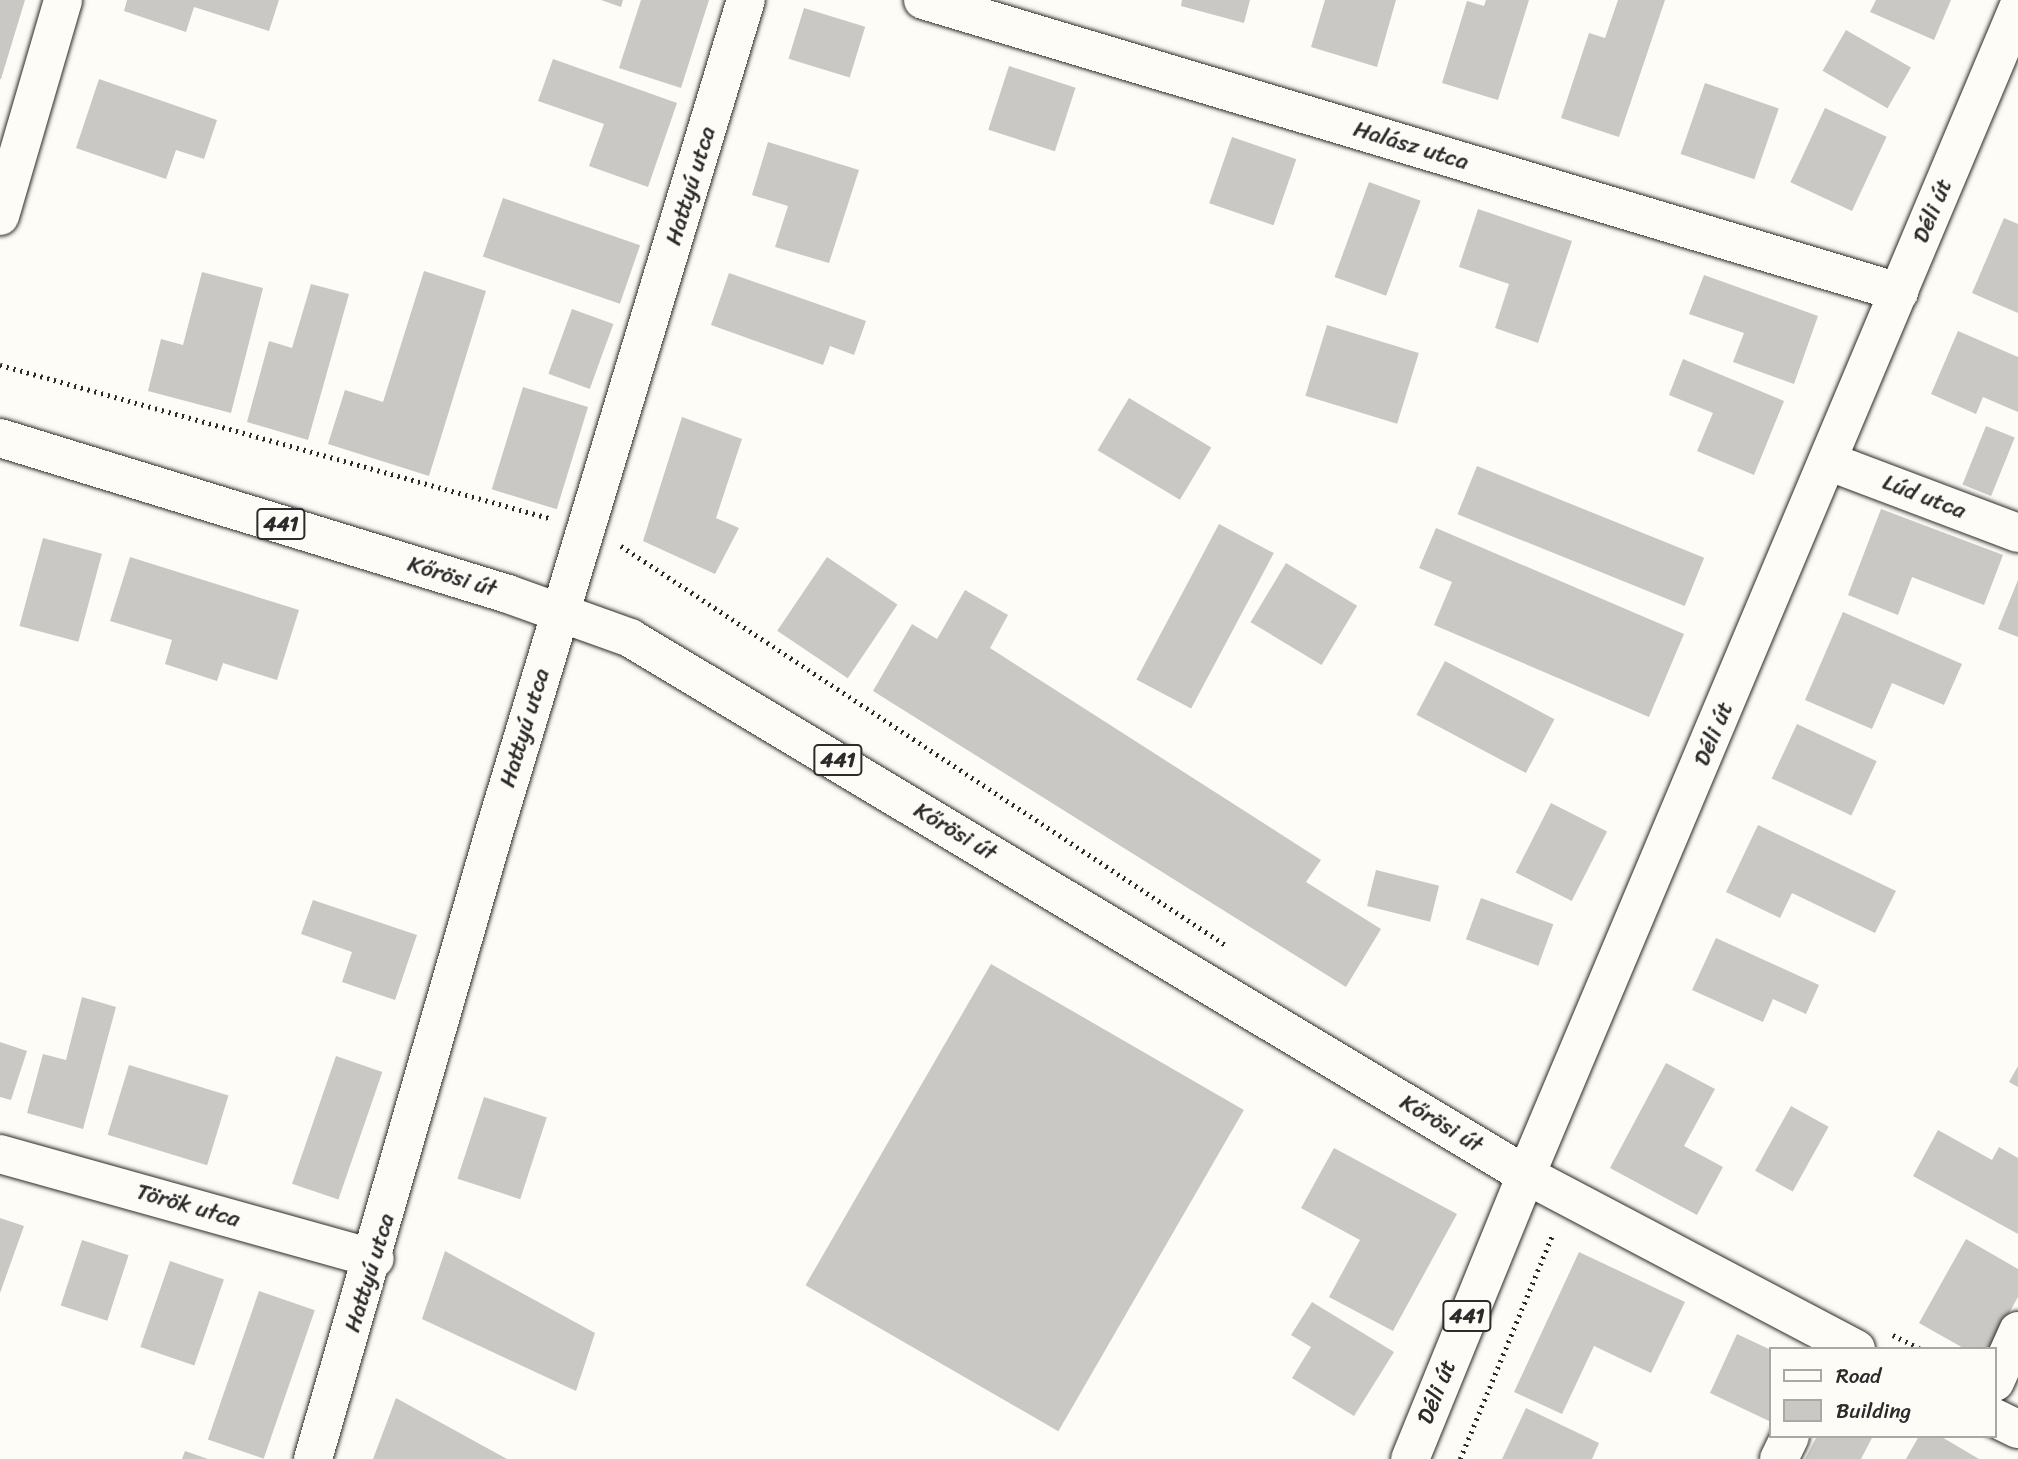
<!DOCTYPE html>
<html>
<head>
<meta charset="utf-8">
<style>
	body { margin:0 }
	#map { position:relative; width:2018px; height:1459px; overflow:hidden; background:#fdfcf7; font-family:Sriracha,sans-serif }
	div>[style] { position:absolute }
	.building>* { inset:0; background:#c9c8c4; transform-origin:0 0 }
	.path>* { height:4.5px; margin-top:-2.25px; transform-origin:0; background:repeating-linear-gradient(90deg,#2b2b2b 0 2px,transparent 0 7px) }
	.roads { filter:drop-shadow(0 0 2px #2b2b2b) drop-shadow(0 0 2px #2b2b2b) }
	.minor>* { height:38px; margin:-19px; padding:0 19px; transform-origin:19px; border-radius:19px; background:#fdfcf7 }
	.major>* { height:38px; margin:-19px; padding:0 19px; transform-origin:19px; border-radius:19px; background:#fdfcf7 }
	span { translate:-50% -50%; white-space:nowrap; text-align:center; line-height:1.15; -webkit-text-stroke:7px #fdfcf7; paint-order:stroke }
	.shield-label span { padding:2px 5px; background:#fdfcf7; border:2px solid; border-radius:5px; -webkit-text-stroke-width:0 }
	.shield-label { font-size:21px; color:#2b2b2b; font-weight:700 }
	.street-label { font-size:23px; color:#2b2b2b }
	.legend { position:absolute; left:1769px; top:1347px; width:228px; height:91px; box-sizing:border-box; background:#fdfcf7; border:2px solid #a9a8a5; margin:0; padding:9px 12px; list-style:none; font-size:21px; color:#2b2b2b }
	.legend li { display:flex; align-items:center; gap:14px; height:35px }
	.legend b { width:35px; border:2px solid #a9a8a5 }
</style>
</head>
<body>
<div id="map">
	<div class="building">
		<div style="clip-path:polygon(0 0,25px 0,1px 79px,0 79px)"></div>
		<div style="clip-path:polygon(127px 0,279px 0,269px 31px,194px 7px,186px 32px,124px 11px)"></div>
		<div style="clip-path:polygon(601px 0,623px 0,621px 7px)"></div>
		<div style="clip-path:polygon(641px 0,709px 0,681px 88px,619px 68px)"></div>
		<div style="clip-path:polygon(1182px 0,1250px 0,1244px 23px,1181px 6px)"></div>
		<div style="clip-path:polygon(1325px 0,1396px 0,1377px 67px,1311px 47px)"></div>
		<div style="clip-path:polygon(1486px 0,1529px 0,1498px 100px,1442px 83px,1467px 1px,1484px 6px)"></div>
		<div style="clip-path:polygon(1618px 0,1665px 0,1619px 137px,1561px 118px,1589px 33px,1605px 38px)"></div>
		<div style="clip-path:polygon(1876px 0,1951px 0,1934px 40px,1870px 12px)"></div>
		<div style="left:804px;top:8px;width:64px;height:53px;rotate:17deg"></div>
		<div style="left:1846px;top:30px;width:75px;height:47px;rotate:30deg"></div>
		<div style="clip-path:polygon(553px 59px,677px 103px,648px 187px,589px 166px,604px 124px,538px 101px)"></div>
		<div style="left:1009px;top:66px;width:70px;height:67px;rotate:18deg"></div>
		<div style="clip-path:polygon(99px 79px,217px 120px,204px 159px,176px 150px,166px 179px,76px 148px)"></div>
		<div style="left:1705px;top:83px;width:78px;height:75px;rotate:19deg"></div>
		<div style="left:1825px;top:108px;width:68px;height:82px;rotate:25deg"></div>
		<div style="left:1232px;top:137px;width:68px;height:70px;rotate:19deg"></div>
		<div style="clip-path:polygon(768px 142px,859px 170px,829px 263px,775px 247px,788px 206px,752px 195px)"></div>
		<div style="left:1369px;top:182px;width:55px;height:101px;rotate:20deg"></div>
		<div style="left:503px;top:198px;width:145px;height:62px;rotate:19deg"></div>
		<div style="clip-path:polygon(1478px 209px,1572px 241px,1538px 343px,1495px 328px,1509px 284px,1459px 267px)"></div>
		<div style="clip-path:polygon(2004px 218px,2018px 224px,2018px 313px,1972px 293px)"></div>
		<div style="clip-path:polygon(424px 271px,486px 291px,429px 476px,328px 444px,345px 390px,383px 402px)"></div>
		<div style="clip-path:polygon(202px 272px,263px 288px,231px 413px,148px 391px,161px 339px,183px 345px)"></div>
		<div style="clip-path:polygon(729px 273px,866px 321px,854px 355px,830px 346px,823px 365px,711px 325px)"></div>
		<div style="clip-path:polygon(1704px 275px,1818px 316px,1794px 384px,1733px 362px,1744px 333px,1689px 314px)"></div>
		<div style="clip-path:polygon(311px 284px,349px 294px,308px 440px,247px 422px,269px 341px,292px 348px)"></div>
		<div style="left:572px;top:309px;width:44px;height:69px;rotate:20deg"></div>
		<div style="left:1327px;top:325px;width:96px;height:74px;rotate:17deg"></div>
		<div style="clip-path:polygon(1958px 331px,2018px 357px,2018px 412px,1983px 397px,1976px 414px,1931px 394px)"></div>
		<div style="clip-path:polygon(1683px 359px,1784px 401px,1754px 475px,1697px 451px,1713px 413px,1669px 395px)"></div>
		<div style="left:523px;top:387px;width:68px;height:107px;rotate:17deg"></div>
		<div style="left:1129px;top:398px;width:96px;height:61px;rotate:31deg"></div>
		<div style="clip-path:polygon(682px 417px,742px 439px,716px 518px,739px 528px,715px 574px,643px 541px)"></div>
		<div style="left:1986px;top:426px;width:31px;height:63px;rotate:22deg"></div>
		<div style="left:1477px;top:466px;width:245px;height:52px;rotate:22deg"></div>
		<div style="clip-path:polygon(1881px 509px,2003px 555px,1984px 605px,1912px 577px,1898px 615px,1848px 595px)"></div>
		<div style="left:1219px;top:524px;width:62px;height:176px;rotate:28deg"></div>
		<div style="clip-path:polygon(1436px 528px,1684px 634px,1649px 717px,1434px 625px,1452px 582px,1419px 568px)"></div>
		<div style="left:43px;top:538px;width:61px;height:91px;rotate:15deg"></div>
		<div style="clip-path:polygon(130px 557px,299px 610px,277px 680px,223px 663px,217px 681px,165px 664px,172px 640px,110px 621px)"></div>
		<div style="left:827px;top:557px;width:85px;height:89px;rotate:34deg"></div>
		<div style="left:1286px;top:563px;width:83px;height:69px;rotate:31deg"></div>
		<div style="clip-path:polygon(2018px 580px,2018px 637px,1998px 629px)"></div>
		<div style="clip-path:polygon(965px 590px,1008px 615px,990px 648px,1321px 860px,1306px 882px,1381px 929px,1346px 987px,873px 691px,912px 624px,937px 639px)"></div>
		<div style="clip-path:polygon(1843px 612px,1962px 664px,1944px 705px,1892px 683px,1872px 729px,1805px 700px)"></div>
		<div style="left:1445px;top:661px;width:124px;height:61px;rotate:28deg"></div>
		<div style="left:1797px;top:724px;width:88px;height:60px;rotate:25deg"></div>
		<div style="left:1551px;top:803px;width:63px;height:78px;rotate:27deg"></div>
		<div style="clip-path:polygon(1758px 825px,1896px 891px,1875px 933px,1792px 893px,1780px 918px,1726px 892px)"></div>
		<div style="left:1376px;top:870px;width:65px;height:37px;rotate:14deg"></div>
		<div style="left:1481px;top:898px;width:77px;height:44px;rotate:20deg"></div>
		<div style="clip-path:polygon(313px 900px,417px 935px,395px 1000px,342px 982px,352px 952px,301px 934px)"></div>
		<div style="clip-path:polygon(1716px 938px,1819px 985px,1806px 1014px,1773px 999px,1763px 1022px,1692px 990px)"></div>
		<div style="left:991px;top:964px;width:292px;height:371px;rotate:30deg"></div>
		<div style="clip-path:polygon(82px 997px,116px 1007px,83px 1129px,27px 1113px,43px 1054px,66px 1060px)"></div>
		<div style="clip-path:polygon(0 1042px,27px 1051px,11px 1100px,0 1097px)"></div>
		<div style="left:336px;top:1056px;width:49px;height:135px;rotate:19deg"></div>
		<div style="clip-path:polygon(1666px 1063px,1715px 1089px,1684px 1146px,1723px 1167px,1697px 1215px,1610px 1168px)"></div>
		<div style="left:129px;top:1065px;width:104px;height:73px;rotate:17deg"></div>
		<div style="clip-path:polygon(2018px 1066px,2018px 1087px,2009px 1082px)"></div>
		<div style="left:484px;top:1097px;width:66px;height:86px;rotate:18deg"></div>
		<div style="left:1791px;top:1106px;width:43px;height:74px;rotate:29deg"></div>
		<div style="clip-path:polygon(1938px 1130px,1992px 1160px,1999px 1147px,2018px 1158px,2018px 1234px,1913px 1176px)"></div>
		<div style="clip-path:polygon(1334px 1148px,1457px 1214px,1393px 1331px,1329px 1297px,1360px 1240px,1301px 1208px)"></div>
		<div style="clip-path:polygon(0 1218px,24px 1226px,0 1293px)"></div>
		<div style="clip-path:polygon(1966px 1239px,2018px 1269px,2018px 1297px,1989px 1349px,1965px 1349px,1919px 1323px)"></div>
		<div style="left:82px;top:1240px;width:49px;height:69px;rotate:18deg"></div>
		<div style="clip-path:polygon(445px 1251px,595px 1333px,576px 1391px,422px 1319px)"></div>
		<div style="clip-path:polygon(1579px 1252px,1685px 1302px,1651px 1373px,1594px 1346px,1562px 1414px,1514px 1392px)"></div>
		<div style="left:170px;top:1261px;width:57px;height:91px;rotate:19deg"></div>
		<div style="left:259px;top:1291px;width:59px;height:157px;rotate:19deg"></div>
		<div style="clip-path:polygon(1312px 1302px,1394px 1352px,1354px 1416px,1292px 1378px,1311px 1347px,1291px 1335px)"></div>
		<div style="clip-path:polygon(1737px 1334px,1771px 1350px,1769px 1421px,1710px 1393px)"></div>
		<div style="clip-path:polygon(396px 1398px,507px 1459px,373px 1459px)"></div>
		<div style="clip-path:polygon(1526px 1408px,1599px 1443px,1592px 1459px,1502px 1459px)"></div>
		<div style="clip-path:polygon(1817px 1436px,1873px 1436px,1861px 1459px,1805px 1459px)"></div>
		<div style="clip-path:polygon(1919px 1436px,1940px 1436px,1979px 1459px,1906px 1459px)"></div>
		<div style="clip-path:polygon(185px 1451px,208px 1459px,182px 1459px)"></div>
	</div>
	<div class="path">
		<div style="left:0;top:365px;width:570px;rotate:15.57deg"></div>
		<div style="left:621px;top:546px;width:726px;rotate:33.43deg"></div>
		<div style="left:1893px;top:1335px;width:30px;rotate:27deg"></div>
		<div style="left:1460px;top:1459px;width:244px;rotate:-67.6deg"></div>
	</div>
	<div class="roads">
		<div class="minor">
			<div style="left:923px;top:0;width:1019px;rotate:16.66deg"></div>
			<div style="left:0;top:216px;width:225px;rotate:-73.7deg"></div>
			<div style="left:1830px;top:462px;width:201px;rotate:20.7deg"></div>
			<div style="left:0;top:1154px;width:389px;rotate:15.6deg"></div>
			<div style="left:1856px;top:1349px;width:373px;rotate:-152.2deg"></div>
			<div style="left:1526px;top:1175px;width:1266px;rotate:-67.14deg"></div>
			<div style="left:1995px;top:1382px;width:56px;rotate:-65.7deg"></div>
			<div style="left:1995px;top:1418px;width:25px;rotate:26deg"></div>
			<div style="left:313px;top:1459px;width:656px;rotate:-73.89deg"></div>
			<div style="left:495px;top:829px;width:866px;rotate:-73.16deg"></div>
			<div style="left:1779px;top:1459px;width:25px;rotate:-64deg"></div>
		</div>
		<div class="major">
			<div style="left:0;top:438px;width:531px;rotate:17.07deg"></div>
			<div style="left:508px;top:594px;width:130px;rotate:19.8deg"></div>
			<div style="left:630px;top:638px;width:1045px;rotate:30.94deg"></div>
			<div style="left:1526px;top:1175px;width:307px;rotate:112.2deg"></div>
		</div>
	</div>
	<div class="shield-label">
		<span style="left:281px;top:524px">441</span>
		<span style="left:838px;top:760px">441</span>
		<span style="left:1467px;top:1316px">441</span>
	</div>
	<div class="street-label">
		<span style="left:1411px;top:146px;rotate:17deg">Halász utca</span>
		<span style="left:691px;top:186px;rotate:-73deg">Hattyú utca</span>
		<span style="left:1933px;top:211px;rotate:-67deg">Déli út</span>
		<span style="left:1924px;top:497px;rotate:21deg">Lúd utca</span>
		<span style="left:452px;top:577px;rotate:17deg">Kőrösi út</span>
		<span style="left:525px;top:728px;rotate:-73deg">Hattyú utca</span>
		<span style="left:1714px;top:734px;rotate:-67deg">Déli út</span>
		<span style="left:955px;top:832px;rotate:31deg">Kőrösi út</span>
		<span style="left:1441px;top:1124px;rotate:31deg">Kőrösi út</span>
		<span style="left:188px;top:1206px;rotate:16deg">Török utca</span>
		<span style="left:370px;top:1273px;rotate:-73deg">Hattyú utca</span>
		<span style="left:1437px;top:1392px;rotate:-68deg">Déli út</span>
	</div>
	<ul class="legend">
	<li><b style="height:9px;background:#fdfcf7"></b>Road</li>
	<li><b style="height:19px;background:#c9c8c4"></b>Building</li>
	</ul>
</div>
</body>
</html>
